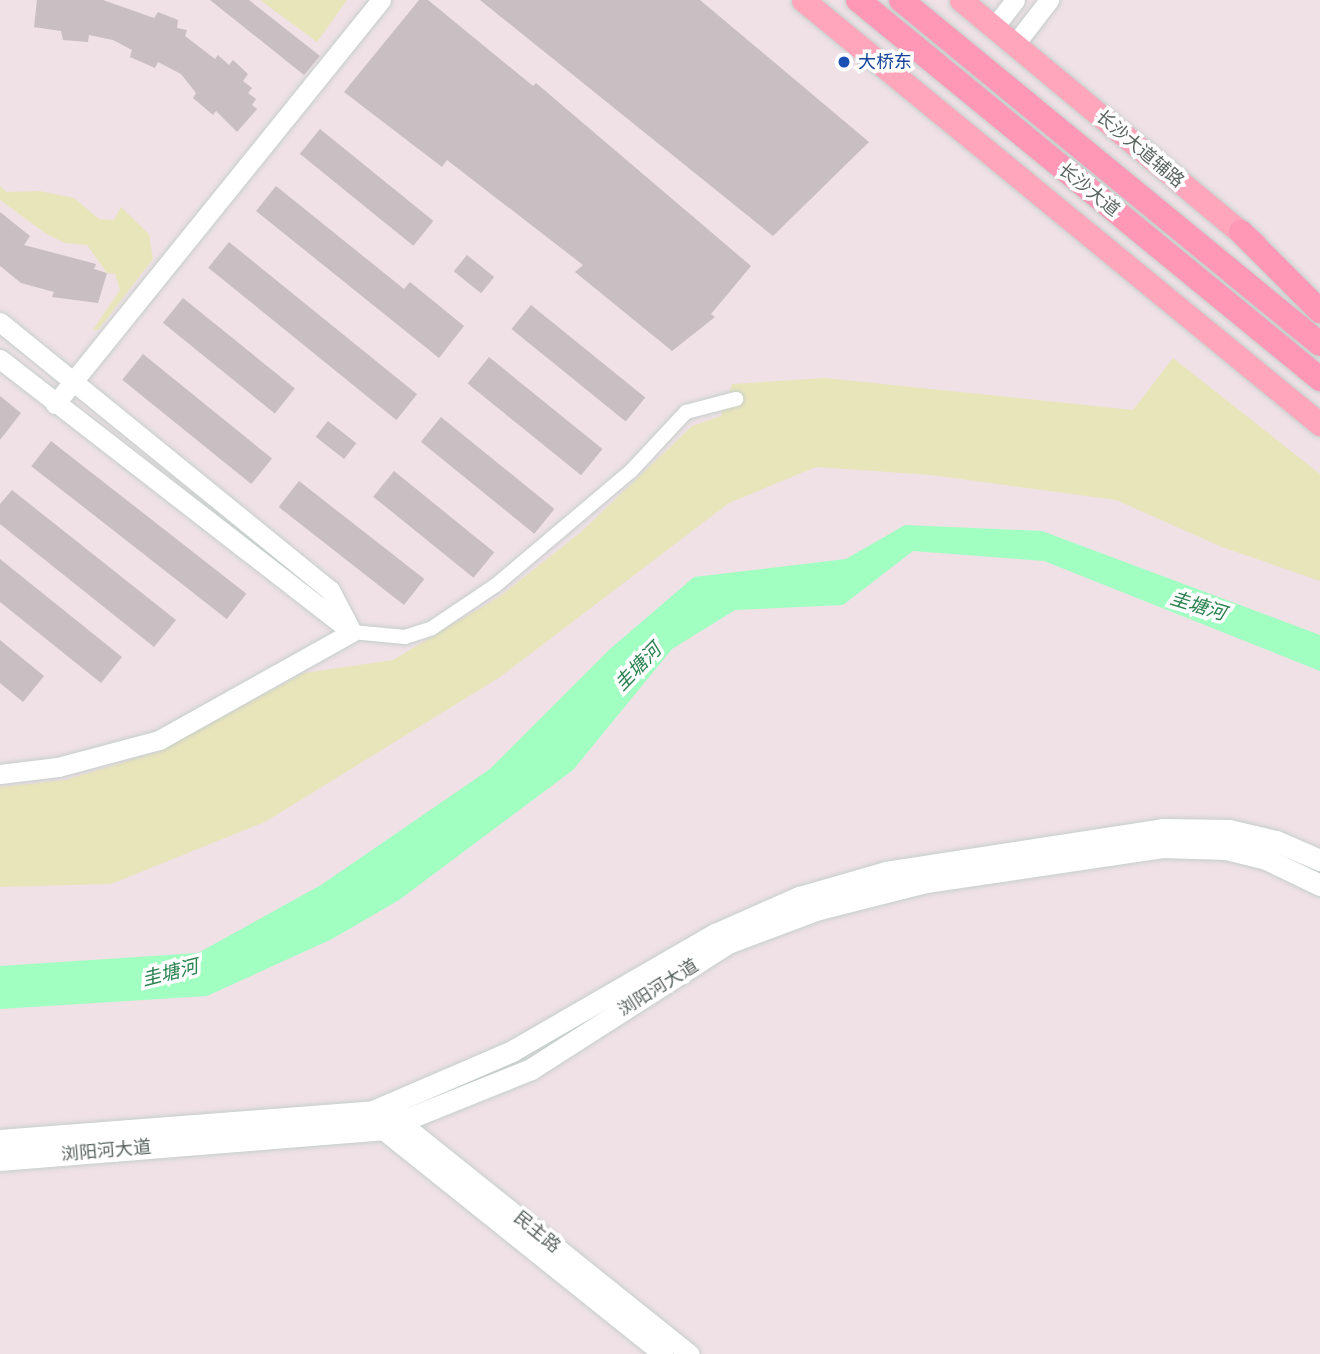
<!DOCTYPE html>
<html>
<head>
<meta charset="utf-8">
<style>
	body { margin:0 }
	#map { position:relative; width:1320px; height:1354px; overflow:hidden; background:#efe1e6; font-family:"Fira Sans Condensed","Noto Sans SC",sans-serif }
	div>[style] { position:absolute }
	.green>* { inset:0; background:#e9e5bb }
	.water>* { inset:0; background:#a1ffc1 }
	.building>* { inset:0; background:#c9bec2; transform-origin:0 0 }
	.roads { filter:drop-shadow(0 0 2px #c5ceca) drop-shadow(0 0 2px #c5ceca) }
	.minor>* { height:14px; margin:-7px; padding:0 7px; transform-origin:7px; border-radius:7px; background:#fff }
	.tertiary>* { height:19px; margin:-9.5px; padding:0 9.5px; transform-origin:9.5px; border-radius:9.5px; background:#fff }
	.secondary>* { height:21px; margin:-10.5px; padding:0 10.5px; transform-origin:10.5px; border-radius:10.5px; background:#fff }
	.primary>* { height:23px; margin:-11.5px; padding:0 11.5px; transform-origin:11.5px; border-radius:11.5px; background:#ffa6bd }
	.trunk>* { height:24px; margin:-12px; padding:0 12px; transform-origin:12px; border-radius:12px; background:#ff97b7 }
	.dots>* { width:19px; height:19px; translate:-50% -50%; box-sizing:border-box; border:4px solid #fff; border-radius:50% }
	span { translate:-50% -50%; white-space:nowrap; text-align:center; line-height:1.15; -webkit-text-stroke:7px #fff; paint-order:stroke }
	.transit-label { font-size:18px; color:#164399 }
	.left { translate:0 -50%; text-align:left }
	.street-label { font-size:18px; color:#5a645f }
	.water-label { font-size:19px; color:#28824e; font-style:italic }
</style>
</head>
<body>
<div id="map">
	<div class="green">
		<div style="clip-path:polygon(260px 0,347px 0,317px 42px)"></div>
		<div style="clip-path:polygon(0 186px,7px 192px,40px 191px,74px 198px,99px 219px,114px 220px,121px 207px,149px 234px,153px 259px,99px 329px,92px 331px,120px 290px,115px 274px,107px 273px,87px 245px,65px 243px,45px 233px,0 200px)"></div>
		<div style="clip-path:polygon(1173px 358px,1320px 474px,1320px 581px,1222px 547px,1116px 500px,931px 475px,816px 467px,729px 503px,500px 677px,265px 822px,111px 884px,0 887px,0 787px,65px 780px,158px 752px,304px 673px,393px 660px,499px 597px,581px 532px,692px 426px,721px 416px,732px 384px,825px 378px,1133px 410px)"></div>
	</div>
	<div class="water">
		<div style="clip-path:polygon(905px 525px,1042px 531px,1320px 635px,1320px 671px,1044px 561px,913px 551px,843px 605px,735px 610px,672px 649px,573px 770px,399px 900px,332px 939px,207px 996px,0 1009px,0 966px,198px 953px,321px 885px,490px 769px,610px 649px,694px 577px,846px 559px)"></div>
	</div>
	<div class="building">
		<div style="clip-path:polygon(37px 0,103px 0,154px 18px,158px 12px,178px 20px,177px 28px,187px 30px,185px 36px,215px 59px,218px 55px,229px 65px,233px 60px,248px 74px,243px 81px,252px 88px,248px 93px,256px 99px,252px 105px,257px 109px,237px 132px,216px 111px,213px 115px,193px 98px,196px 93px,181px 74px,158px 62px,155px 68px,130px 57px,132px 50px,113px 40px,89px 35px,88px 42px,63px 40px,61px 31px,34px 27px)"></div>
		<div style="clip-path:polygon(210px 0,249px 0,320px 56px,304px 75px)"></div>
		<div style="clip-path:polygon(419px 0,428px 0,533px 86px,536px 83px,751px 266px,711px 314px,715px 317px,672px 351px,575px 272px,583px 265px,447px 160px,442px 167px,344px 92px)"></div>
		<div style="clip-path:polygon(480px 0,700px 0,869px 142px,773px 236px)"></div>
		<div style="left:320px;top:129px;width:146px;height:32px;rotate:39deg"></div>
		<div style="clip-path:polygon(276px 186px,404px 289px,410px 282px,464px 326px,439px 358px,256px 211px)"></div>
		<div style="clip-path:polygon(0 212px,30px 236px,24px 245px,96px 264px,94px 269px,107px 273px,98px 303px,52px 297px,54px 292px,21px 283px,0 266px)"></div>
		<div style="left:229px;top:242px;width:242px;height:33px;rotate:39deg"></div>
		<div style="left:467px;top:255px;width:35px;height:21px;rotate:39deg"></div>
		<div style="left:183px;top:298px;width:144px;height:32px;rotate:39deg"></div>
		<div style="left:531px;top:305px;width:147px;height:31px;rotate:39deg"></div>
		<div style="left:143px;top:354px;width:166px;height:33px;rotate:39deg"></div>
		<div style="left:489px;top:357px;width:146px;height:34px;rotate:39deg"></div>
		<div style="clip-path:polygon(0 396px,21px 413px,0 440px)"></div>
		<div style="left:441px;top:417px;width:146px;height:32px;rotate:39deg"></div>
		<div style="left:328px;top:421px;width:36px;height:20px;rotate:38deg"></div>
		<div style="left:51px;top:441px;width:248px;height:32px;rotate:38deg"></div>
		<div style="left:394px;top:471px;width:129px;height:33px;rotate:39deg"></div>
		<div style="left:299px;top:481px;width:159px;height:33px;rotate:38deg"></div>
		<div style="clip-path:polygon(12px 490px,176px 620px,154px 647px,0 524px,0 504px)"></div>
		<div style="clip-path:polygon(0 559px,122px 657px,101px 683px,0 602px)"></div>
		<div style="clip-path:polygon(0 640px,44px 676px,23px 702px,0 683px)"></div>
	</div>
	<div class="roads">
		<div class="minor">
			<div style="left:352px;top:632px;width:53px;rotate:5.4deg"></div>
			<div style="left:405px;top:637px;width:28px;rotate:-18deg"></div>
			<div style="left:432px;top:628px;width:77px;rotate:-33.9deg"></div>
			<div style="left:496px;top:585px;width:177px;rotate:-40.2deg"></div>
			<div style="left:631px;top:471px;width:81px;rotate:-47deg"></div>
			<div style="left:686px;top:412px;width:52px;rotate:-14.6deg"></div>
		</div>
		<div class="tertiary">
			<div style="left:994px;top:27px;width:34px;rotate:-52deg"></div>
			<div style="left:1015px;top:44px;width:56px;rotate:-52.3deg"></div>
			<div style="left:0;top:322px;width:425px;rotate:39.1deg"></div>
			<div style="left:330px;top:590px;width:47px;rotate:62.4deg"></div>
			<div style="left:0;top:359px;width:440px;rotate:37.8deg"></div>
			<div style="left:55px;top:404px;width:519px;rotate:-51.1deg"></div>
			<div style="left:0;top:774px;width:58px;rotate:-6.9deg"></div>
			<div style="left:58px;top:767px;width:105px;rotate:-15deg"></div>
			<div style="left:159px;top:740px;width:221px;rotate:-29.2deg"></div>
			<div style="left:399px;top:1110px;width:12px;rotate:85deg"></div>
			<div style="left:400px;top:1122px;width:371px;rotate:38.7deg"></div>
			<div style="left:377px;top:1119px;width:11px;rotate:63deg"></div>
			<div style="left:382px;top:1129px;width:360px;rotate:38.7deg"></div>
		</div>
		<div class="secondary">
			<div style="left:0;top:1140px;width:374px;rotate:-4.4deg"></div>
			<div style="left:373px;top:1111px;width:151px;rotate:-23.3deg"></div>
			<div style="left:512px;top:1051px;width:234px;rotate:-30deg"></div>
			<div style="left:715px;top:934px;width:92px;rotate:-23.8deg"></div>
			<div style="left:799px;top:897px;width:91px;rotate:-16deg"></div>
			<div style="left:886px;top:872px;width:280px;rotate:-8.8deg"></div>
			<div style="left:1163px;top:829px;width:66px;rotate:0.9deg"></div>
			<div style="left:1229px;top:830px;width:48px;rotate:13.2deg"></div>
			<div style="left:1276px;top:841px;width:48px;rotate:23.4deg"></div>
			<div style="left:0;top:1160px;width:383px;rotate:-4.6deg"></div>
			<div style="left:382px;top:1129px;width:161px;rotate:-21.9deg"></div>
			<div style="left:531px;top:1069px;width:234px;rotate:-32.6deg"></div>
			<div style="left:728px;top:943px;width:97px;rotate:-20.5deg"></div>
			<div style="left:819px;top:909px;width:110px;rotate:-14.2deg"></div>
			<div style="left:926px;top:882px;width:239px;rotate:-8.4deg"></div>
			<div style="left:1162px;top:847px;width:64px;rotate:1.8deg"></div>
			<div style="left:1226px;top:849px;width:41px;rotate:14deg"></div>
			<div style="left:1266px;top:859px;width:60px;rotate:25.7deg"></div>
		</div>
		<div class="primary">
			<div style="left:803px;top:0;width:669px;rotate:39.36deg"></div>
			<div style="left:961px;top:0;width:382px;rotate:39.7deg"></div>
		</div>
		<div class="trunk">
			<div style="left:858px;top:0;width:598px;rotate:39.36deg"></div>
			<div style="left:901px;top:0;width:542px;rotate:39.39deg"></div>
			<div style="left:1241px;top:232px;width:112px;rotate:45deg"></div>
		</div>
	</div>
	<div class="dots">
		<div style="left:844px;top:62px;background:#1a4fb4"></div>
	</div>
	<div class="transit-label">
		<span class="left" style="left:858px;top:62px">大桥东</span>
	</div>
	<div class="street-label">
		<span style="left:1140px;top:149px;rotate:40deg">长沙大道辅路</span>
		<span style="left:1089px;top:190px;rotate:39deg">长沙大道</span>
		<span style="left:658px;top:988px;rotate:-32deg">浏阳河大道</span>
		<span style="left:106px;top:1151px;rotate:-5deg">浏阳河大道</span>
		<span style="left:537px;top:1232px;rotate:39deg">民主路</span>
	</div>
	<div class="water-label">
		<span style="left:1198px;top:606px;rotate:17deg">圭塘河</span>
		<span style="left:638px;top:667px;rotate:-46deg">圭塘河</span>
		<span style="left:170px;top:973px;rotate:-14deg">圭塘河</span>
	</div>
</div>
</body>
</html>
